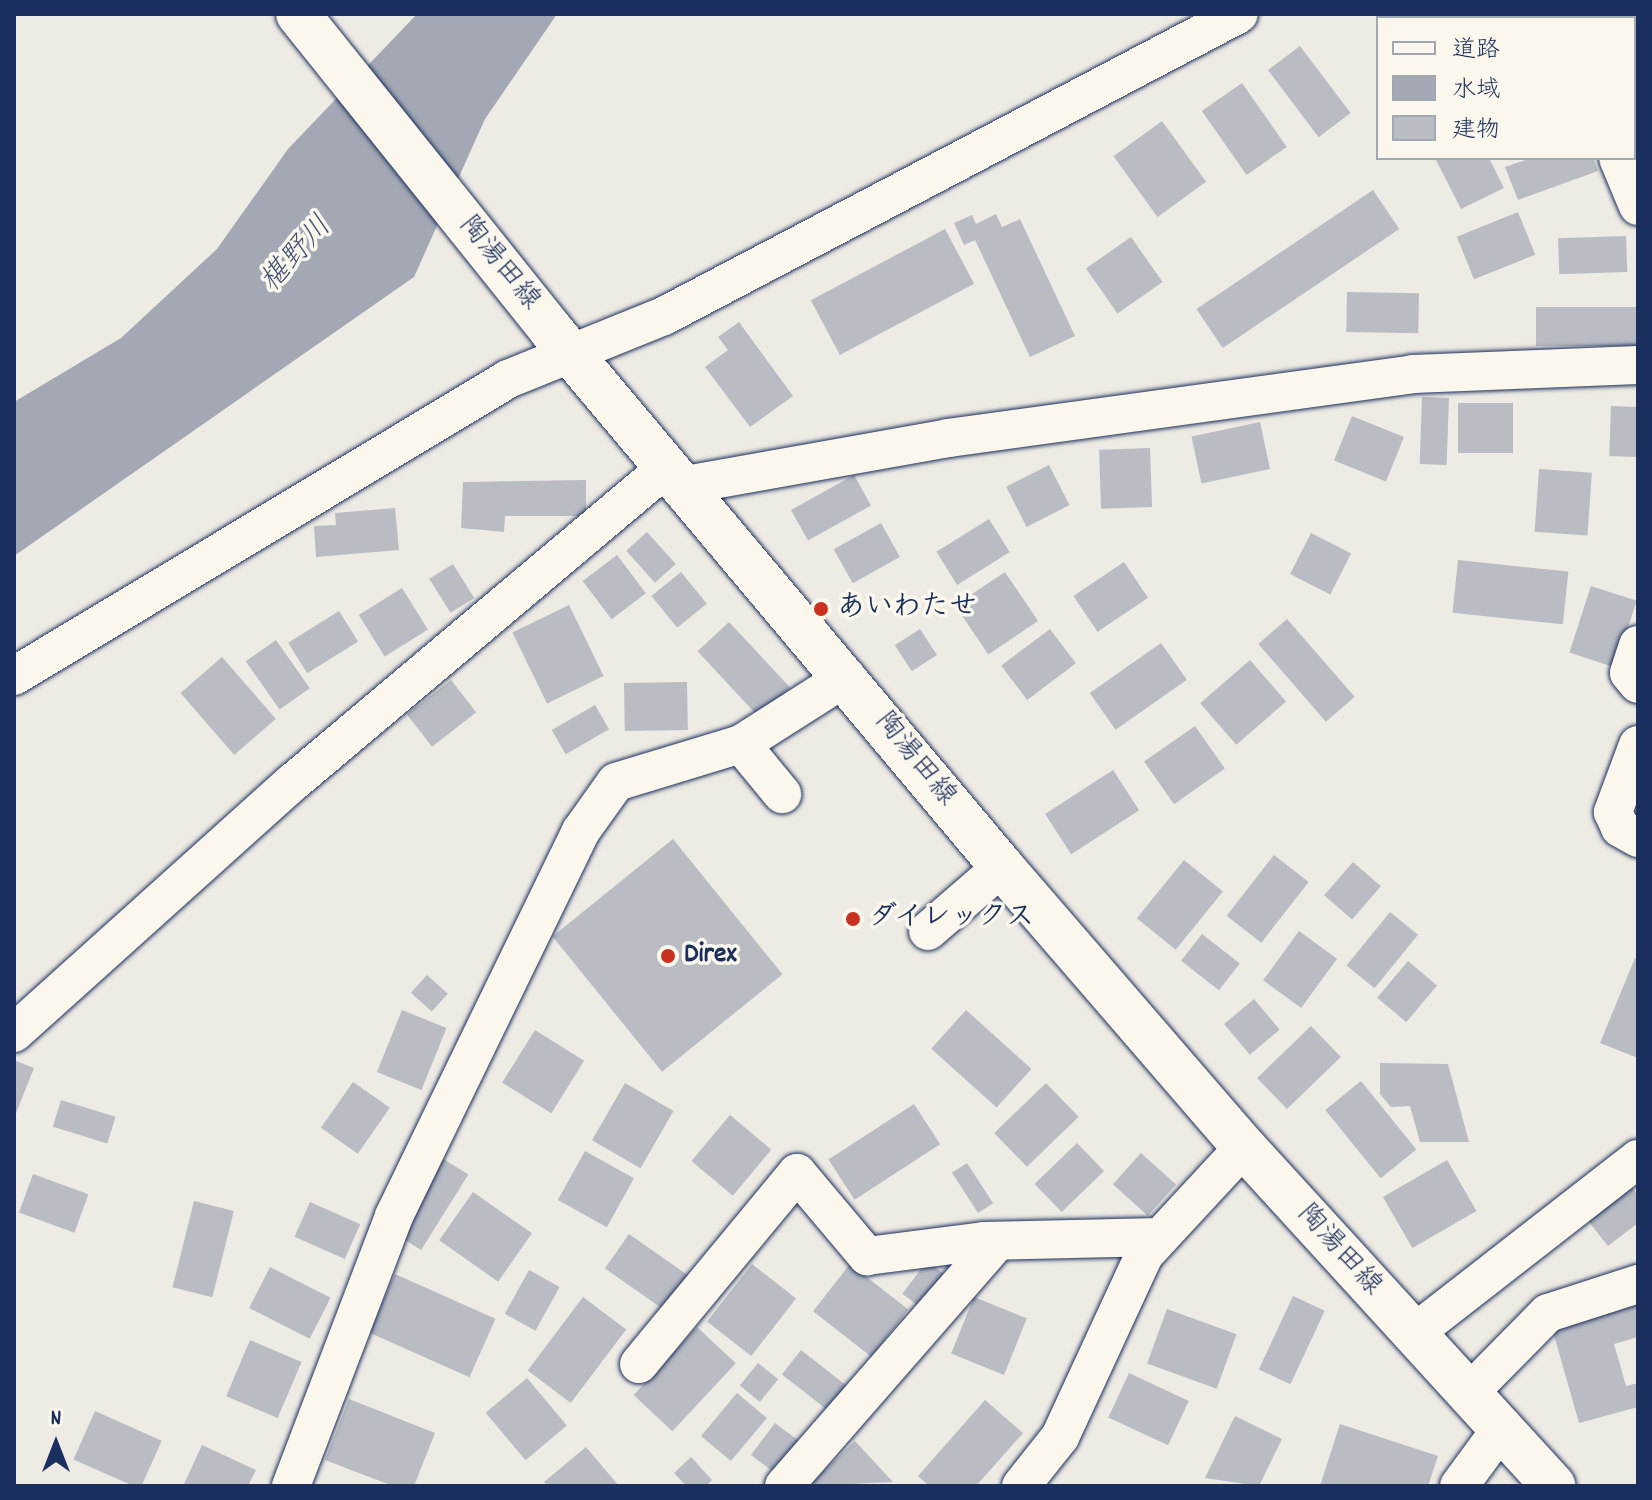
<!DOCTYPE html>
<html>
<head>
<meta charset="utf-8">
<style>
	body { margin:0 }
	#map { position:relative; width:1652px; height:1500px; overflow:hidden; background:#eeebe4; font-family:Dekko,"Klee One",sans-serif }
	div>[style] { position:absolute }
	.water>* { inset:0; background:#a3a8b4 }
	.building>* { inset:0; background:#b9bcc3; transform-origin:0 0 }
	.roads { filter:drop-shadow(0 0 2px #1b2f5e) drop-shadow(0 0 2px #1b2f5e) }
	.minor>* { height:38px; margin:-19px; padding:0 19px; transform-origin:19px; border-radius:19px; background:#fbf7ec }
	.major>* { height:44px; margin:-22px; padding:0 22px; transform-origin:22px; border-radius:22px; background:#fbf7ec }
	.dots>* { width:22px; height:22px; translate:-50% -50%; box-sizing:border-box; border:4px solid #fbf7ec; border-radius:50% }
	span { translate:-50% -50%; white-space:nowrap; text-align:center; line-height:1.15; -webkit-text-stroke:7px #fbf7ec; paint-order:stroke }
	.street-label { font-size:28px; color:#1b2f5e }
	.poi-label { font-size:28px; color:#1b2f5e; font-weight:700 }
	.left { translate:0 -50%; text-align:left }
	.water-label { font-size:30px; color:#445378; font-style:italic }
	.frame { position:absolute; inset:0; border:16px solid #1b2f5e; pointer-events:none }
	.legend { position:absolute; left:1376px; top:16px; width:260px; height:144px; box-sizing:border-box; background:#fbf7ec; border:2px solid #a1a7b3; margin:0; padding:10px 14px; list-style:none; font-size:24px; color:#1b2f5e }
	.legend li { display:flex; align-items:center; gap:16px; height:40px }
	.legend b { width:40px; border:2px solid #a1a7b3 }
	.north { position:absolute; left:16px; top:1404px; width:80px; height:80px; -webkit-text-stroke:6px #fbf7ec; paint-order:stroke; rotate:0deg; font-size:22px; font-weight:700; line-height:32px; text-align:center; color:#1b2f5e }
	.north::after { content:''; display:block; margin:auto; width:28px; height:36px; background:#1b2f5e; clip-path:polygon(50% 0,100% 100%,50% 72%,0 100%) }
</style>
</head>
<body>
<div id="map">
	<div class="water">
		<div style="clip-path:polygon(417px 14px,557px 14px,485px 119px,414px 277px,14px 556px,14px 402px,121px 338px,217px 249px,288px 149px)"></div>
	</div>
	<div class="building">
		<div style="clip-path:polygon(1590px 14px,1638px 14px,1638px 42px,1634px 18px)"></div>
		<div style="left:1300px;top:46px;width:84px;height:40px;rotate:53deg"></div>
		<div style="left:1242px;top:83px;width:78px;height:49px;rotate:55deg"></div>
		<div style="left:1162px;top:121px;width:75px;height:60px;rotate:54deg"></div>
		<div style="clip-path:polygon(1435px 158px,1489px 158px,1504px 188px,1461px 209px)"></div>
		<div style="clip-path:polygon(1531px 158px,1593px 158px,1598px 171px,1518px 200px,1505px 167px)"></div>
		<div style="left:1373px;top:190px;width:47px;height:213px;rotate:56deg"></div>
		<div style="left:1518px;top:212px;width:46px;height:66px;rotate:68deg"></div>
		<div style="clip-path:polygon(996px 214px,1002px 227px,1020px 219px,1075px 336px,1030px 357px,975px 240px,964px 245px,954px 223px,972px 215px,976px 224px)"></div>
		<div style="left:945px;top:229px;width:62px;height:152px;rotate:62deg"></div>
		<div style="left:1626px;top:236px;width:36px;height:68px;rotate:88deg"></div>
		<div style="left:1131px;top:237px;width:55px;height:55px;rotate:55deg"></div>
		<div style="left:1347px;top:292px;width:72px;height:40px;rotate:1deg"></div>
		<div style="left:1638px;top:307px;width:39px;height:102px;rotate:90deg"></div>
		<div style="clip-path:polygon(739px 322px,793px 396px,750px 427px,705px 367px,728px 350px,718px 337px)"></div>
		<div style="left:1422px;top:397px;width:27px;height:67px;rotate:2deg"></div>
		<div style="left:1458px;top:403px;width:55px;height:50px"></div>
		<div style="left:1611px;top:406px;width:27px;height:50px;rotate:2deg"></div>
		<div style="left:1352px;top:416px;width:56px;height:48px;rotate:22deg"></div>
		<div style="left:1260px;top:422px;width:48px;height:70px;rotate:78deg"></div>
		<div style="left:1150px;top:448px;width:59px;height:51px;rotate:88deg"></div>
		<div style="left:1049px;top:465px;width:45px;height:48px;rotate:63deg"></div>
		<div style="left:1539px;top:469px;width:53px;height:63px;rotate:4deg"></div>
		<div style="left:854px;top:475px;width:35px;height:72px;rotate:61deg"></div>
		<div style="clip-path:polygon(586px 480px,586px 516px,505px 516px,504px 532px,461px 528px,463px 482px)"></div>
		<div style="clip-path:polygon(395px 508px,399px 550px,316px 557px,314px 526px,336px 525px,335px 513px)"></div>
		<div style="left:989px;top:519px;width:39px;height:62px;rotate:58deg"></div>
		<div style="left:881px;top:523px;width:39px;height:54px;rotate:61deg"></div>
		<div style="left:647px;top:532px;width:43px;height:28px;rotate:48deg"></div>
		<div style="left:1311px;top:533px;width:45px;height:46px;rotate:27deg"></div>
		<div style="left:617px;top:555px;width:48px;height:43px;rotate:53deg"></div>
		<div style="left:1458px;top:560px;width:111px;height:53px;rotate:6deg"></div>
		<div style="left:1124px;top:562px;width:43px;height:61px;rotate:56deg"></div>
		<div style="left:453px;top:564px;width:40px;height:28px;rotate:58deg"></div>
		<div style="left:681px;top:572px;width:41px;height:38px;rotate:51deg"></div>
		<div style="left:1005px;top:572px;width:59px;height:60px;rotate:56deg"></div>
		<div style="left:1591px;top:586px;width:48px;height:70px;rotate:18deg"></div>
		<div style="left:402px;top:588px;width:49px;height:51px;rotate:58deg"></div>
		<div style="left:569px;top:605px;width:79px;height:63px;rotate:64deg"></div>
		<div style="left:339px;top:611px;width:36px;height:60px;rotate:58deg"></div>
		<div style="left:1287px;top:619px;width:103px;height:38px;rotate:49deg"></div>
		<div style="left:729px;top:622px;width:90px;height:43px;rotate:47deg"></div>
		<div style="left:920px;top:629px;width:31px;height:30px;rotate:57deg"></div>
		<div style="left:1050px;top:629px;width:43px;height:61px;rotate:53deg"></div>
		<div style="left:276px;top:640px;width:59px;height:37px;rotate:55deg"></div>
		<div style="left:1161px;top:643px;width:45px;height:87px;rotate:55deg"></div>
		<div style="left:222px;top:657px;width:82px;height:55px;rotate:49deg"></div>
		<div style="left:1250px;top:660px;width:55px;height:66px;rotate:49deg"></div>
		<div style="left:451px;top:680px;width:41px;height:56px;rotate:52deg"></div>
		<div style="left:687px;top:682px;width:48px;height:63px;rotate:89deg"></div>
		<div style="left:595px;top:705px;width:28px;height:50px;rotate:60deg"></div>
		<div style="left:1195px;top:726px;width:52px;height:62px;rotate:55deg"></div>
		<div style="left:1113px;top:770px;width:48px;height:81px;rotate:57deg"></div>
		<div style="left:673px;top:839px;width:174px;height:155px;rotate:51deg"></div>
		<div style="left:1274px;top:855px;width:44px;height:77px;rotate:38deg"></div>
		<div style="left:1184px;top:860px;width:50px;height:75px;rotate:39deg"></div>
		<div style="left:1353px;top:862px;width:37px;height:44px;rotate:41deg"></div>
		<div style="left:1390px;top:912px;width:36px;height:69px;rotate:39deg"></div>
		<div style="left:1299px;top:931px;width:47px;height:61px;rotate:36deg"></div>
		<div style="left:1202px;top:934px;width:48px;height:34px;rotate:38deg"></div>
		<div style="clip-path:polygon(1635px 958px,1638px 960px,1638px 1058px,1600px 1043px)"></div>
		<div style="left:1408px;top:961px;width:38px;height:48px;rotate:40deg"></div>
		<div style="left:427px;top:975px;width:28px;height:24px;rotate:42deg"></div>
		<div style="left:1254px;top:999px;width:40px;height:39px;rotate:50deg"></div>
		<div style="left:402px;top:1010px;width:48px;height:67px;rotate:22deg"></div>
		<div style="left:966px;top:1010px;width:88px;height:52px;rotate:42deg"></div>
		<div style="left:1311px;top:1026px;width:43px;height:75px;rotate:46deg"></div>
		<div style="left:535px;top:1030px;width:58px;height:62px;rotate:32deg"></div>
		<div style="clip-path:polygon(14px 1060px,34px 1068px,14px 1118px)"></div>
		<div style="clip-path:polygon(1380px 1063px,1448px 1064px,1469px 1142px,1420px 1142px,1410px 1106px,1391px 1107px,1380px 1094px)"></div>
		<div style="left:1361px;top:1081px;width:88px;height:46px;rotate:51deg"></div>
		<div style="left:353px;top:1082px;width:45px;height:56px;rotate:35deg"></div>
		<div style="left:625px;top:1083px;width:56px;height:66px;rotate:30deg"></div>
		<div style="left:1046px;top:1083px;width:47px;height:72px;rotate:46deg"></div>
		<div style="left:61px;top:1100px;width:57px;height:28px;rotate:17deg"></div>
		<div style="left:914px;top:1104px;width:48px;height:102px;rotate:57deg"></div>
		<div style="left:730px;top:1115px;width:54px;height:60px;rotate:40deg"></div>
		<div style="left:1077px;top:1143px;width:39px;height:59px;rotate:46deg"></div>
		<div style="left:585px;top:1151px;width:56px;height:56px;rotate:29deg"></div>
		<div style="left:1141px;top:1153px;width:47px;height:42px;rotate:42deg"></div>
		<div style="left:442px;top:1158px;width:31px;height:89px;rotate:32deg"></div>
		<div style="left:1447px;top:1160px;width:59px;height:74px;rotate:60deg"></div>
		<div style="left:967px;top:1163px;width:48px;height:18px;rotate:57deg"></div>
		<div style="left:33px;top:1174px;width:59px;height:41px;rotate:20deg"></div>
		<div style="clip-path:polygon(1624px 1177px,1638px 1195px,1638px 1223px,1608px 1246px,1581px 1212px)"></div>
		<div style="left:473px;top:1192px;width:72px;height:59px;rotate:35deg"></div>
		<div style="left:194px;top:1201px;width:41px;height:89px;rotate:14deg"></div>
		<div style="left:310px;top:1202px;width:55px;height:38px;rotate:24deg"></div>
		<div style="left:629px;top:1234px;width:75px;height:42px;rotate:35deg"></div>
		<div style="left:927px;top:1261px;width:31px;height:41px;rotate:37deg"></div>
		<div style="left:752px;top:1264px;width:56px;height:73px;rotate:38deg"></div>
		<div style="left:850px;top:1264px;width:74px;height:60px;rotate:38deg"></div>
		<div style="left:270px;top:1267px;width:68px;height:46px;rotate:27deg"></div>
		<div style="left:529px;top:1270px;width:35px;height:50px;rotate:29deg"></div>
		<div style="left:395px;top:1274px;width:110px;height:64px;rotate:24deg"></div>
		<div style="left:1293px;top:1296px;width:35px;height:81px;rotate:25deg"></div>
		<div style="clip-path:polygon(1638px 1296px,1638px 1337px,1614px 1344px,1626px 1386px,1638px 1383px,1638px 1407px,1579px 1423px,1550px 1321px)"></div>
		<div style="left:583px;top:1297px;width:54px;height:92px;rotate:37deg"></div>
		<div style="left:974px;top:1297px;width:57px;height:61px;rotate:22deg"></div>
		<div style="left:1167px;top:1309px;width:74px;height:58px;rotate:20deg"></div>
		<div style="left:697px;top:1327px;width:53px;height:93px;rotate:43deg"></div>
		<div style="left:250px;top:1340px;width:56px;height:61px;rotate:23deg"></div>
		<div style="left:801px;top:1350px;width:66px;height:31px;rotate:38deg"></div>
		<div style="left:758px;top:1363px;width:26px;height:29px;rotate:39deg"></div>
		<div style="left:1129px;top:1373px;width:66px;height:49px;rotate:25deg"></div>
		<div style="left:527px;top:1378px;width:62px;height:54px;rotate:50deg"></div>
		<div style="left:737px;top:1393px;width:39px;height:56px;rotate:40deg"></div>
		<div style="clip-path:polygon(349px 1399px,435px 1433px,414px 1486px,393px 1486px,325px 1460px)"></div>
		<div style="clip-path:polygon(985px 1400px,1023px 1433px,976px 1486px,929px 1486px,918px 1476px)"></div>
		<div style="left:95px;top:1411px;width:73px;height:53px;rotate:24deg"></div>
		<div style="clip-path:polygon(1235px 1416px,1282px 1439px,1259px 1486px,1205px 1478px)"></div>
		<div style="left:775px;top:1423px;width:45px;height:40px;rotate:37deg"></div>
		<div style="clip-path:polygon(1340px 1424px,1438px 1456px,1428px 1486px,1320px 1486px)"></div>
		<div style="clip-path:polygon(855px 1441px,893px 1482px,808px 1486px)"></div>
		<div style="clip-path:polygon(202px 1445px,256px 1470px,248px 1486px,183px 1486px)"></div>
		<div style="clip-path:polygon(586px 1447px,619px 1486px,548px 1486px,544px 1482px)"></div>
		<div style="clip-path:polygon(691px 1457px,712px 1480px,706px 1486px,686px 1486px,674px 1473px)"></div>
	</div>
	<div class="roads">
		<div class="minor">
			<div style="left:1563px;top:18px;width:5px;rotate:-53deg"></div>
			<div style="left:1618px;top:158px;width:52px;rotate:67.4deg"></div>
			<div style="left:685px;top:485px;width:267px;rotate:-10.1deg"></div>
			<div style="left:948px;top:438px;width:469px;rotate:-7.8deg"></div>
			<div style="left:1413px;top:374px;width:225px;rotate:-2.3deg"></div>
			<div style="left:1638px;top:645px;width:29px;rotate:108deg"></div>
			<div style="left:1629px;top:673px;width:14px;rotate:51deg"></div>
			<div style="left:14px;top:676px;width:576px;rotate:-31.01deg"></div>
			<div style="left:508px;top:379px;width:168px;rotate:-22deg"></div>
			<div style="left:664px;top:316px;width:649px;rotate:-27.71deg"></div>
			<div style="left:741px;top:744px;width:65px;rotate:50.6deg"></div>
			<div style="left:1638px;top:745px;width:72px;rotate:110.5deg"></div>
			<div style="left:1613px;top:812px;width:17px;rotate:66deg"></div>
			<div style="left:1620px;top:828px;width:21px;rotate:29deg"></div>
			<div style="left:928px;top:931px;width:98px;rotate:-40.9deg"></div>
			<div style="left:14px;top:1033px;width:374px;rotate:-42deg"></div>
			<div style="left:292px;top:783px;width:492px;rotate:-40.1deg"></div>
			<div style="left:1413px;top:1334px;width:285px;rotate:-37.9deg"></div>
			<div style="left:639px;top:1364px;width:248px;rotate:-50.4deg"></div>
			<div style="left:797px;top:1173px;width:109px;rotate:49.9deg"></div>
			<div style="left:867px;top:1256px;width:118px;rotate:-7.3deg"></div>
			<div style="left:984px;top:1241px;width:176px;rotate:-1.3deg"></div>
			<div style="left:1470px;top:1392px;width:111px;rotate:-45.4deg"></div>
			<div style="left:1548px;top:1313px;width:95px;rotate:-17.9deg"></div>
			<div style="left:291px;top:1486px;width:289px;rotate:-69.1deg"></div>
			<div style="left:394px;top:1216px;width:428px;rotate:-64.1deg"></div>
			<div style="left:581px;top:831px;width:60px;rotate:-54.5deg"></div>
			<div style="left:616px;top:782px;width:131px;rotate:-16.9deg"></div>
			<div style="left:741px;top:744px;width:125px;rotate:-32.5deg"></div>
			<div style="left:784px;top:1486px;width:325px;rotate:-48.9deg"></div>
			<div style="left:1021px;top:1486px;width:63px;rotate:-51.5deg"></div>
			<div style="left:1060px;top:1437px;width:200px;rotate:-65.2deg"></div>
			<div style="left:1144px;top:1255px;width:147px;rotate:-47.2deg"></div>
			<div style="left:1459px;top:1486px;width:74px;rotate:-53.7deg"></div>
		</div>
		<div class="major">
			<div style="left:298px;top:14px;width:405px;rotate:51.3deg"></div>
			<div style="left:551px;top:330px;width:701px;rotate:49.97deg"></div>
			<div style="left:1002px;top:867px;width:370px;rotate:49.2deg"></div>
			<div style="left:1244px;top:1147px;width:459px;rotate:47.6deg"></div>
		</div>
	</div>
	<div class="dots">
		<div style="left:821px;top:609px;background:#c8321e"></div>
		<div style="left:853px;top:919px;background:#c8321e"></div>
		<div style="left:668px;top:956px;background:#c8321e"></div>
	</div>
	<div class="street-label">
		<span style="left:498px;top:264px;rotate:51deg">陶湯田線</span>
		<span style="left:914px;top:760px;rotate:51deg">陶湯田線</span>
		<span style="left:1338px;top:1251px;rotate:48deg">陶湯田線</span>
	</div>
	<div class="poi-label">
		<span class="left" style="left:837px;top:609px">あいわたせ</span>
		<span class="left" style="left:869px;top:919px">ダイレックス</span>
		<span class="left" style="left:684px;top:956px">Direx</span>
	</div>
	<div class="water-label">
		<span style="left:298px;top:256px;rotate:-48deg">椹野川</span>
	</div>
	<div class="frame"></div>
	<ul class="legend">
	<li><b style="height:10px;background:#fbf7ec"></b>道路</li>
	<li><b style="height:22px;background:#a3a8b4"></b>水域</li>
	<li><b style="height:22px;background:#b9bcc3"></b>建物</li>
	</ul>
	<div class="north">N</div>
</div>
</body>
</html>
